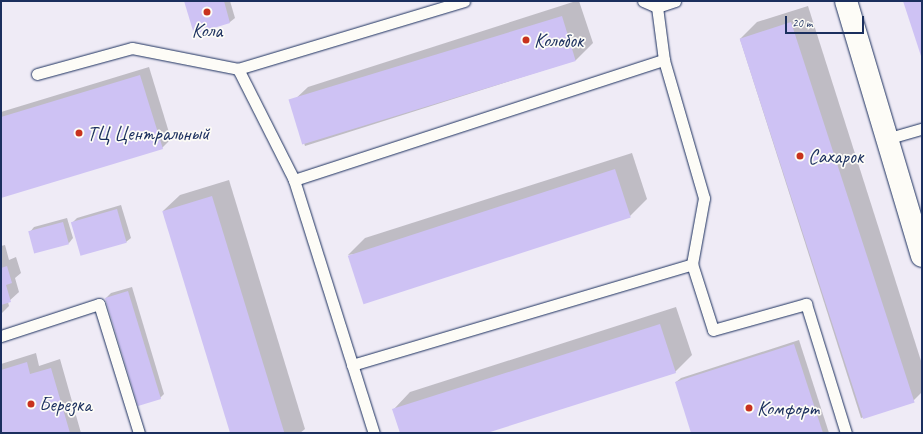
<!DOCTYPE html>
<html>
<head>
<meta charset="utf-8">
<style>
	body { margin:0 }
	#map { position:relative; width:923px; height:434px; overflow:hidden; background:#efebf6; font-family:Caveat,sans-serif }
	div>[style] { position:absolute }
	.shadow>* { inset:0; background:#0003 }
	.building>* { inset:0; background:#cec2f4; transform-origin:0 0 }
	.roads { filter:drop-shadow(0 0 1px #1b2f5e) drop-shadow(0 0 1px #1b2f5e) }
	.service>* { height:11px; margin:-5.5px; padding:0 5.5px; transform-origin:5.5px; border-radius:5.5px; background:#fdfcf7 }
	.minor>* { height:22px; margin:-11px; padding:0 11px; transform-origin:11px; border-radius:11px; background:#fdfcf7 }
	.dots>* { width:11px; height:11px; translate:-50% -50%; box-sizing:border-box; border:2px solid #fdfcf7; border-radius:50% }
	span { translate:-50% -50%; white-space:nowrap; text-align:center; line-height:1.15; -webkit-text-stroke:3.5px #fdfcf7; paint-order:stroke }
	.poi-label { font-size:20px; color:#1b2f5e }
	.left { translate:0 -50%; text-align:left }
	.frame { position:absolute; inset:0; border:2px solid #1b2f5e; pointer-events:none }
	.scale { position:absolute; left:785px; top:16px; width:79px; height:18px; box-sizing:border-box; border:2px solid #1b2f5e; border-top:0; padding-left:5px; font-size:12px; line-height:14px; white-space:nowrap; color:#1b2f5e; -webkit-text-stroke:3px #fdfcf7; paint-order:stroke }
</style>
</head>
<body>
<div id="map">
	<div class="shadow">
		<div style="clip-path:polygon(185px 1px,230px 1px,235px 18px,230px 22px,195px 33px)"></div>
		<div style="clip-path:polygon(576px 1px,579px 1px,593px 43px,576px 60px,305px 146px,291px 103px,308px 87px)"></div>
		<div style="clip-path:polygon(808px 6px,922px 364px,922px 392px,912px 402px,861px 418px,740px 39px,757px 22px)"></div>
		<div style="clip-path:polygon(149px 67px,171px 139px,162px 148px,1px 196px,1px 112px)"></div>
		<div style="clip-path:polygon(632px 153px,647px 199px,630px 216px,348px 255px,365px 238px)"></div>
		<div style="clip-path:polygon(229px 180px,305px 429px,300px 433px,231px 433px,163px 211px,180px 195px)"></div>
		<div style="clip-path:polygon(121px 205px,131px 238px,126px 242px,72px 223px,77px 218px)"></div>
		<div style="clip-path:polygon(67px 218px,73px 238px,69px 243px,30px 232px,34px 227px)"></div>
		<div style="clip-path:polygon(5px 245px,9px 260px,16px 257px,21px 273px,15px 278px,19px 292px,8px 302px,9px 306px,1px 314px,1px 246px)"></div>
		<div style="clip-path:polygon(132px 287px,164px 394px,160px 398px,106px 298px,111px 293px)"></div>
		<div style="clip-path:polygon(676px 307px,692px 355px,675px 372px,484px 433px,401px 433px,394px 409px,410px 392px)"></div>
		<div style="clip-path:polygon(799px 340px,829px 433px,692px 433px,676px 382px,681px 378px)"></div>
		<div style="clip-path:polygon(36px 353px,39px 366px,60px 359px,81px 433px,1px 433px,1px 364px)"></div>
	</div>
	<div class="building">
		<div style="clip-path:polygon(184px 1px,224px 1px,230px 23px,194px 34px)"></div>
		<div style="clip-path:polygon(903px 1px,922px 1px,922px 59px)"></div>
		<div style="left:562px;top:16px;width:47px;height:286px;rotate:73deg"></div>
		<div style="left:791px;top:22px;width:400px;height:54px;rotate:72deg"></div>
		<div style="clip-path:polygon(140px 75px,163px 149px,1px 198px,1px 117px)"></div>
		<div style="left:615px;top:169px;width:51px;height:281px;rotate:72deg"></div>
		<div style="left:212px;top:196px;width:248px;height:52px;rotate:73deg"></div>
		<div style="left:117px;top:209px;width:35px;height:48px;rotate:74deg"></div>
		<div style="left:63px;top:222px;width:23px;height:36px;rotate:75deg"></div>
		<div style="clip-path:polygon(7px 266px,12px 283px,6px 285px,11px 302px,1px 305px,1px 268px)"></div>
		<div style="left:128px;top:291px;width:113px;height:24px;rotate:73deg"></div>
		<div style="clip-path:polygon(660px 324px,676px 373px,487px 433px,400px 433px,392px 409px)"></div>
		<div style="clip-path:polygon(794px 344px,823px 433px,691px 433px,675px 382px)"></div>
		<div style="clip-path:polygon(27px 362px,30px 374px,51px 368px,70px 433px,1px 433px,1px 370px)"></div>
	</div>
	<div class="roads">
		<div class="service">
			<div style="left:643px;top:1px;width:15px;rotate:23deg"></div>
			<div style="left:657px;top:7px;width:19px;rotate:-18deg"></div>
			<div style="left:238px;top:69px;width:124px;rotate:63.2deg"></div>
			<div style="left:294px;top:180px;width:265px;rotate:72.5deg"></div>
			<div style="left:37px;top:74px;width:98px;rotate:-15.3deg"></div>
			<div style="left:132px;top:48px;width:108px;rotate:11.2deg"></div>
			<div style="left:238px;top:69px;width:236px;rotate:-16.7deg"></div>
			<div style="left:886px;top:139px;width:37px;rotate:-16deg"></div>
			<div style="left:294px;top:180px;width:389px;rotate:-18deg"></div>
			<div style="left:692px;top:264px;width:69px;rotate:72.3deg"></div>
			<div style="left:713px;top:330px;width:97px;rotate:-15.6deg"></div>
			<div style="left:806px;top:304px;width:135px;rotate:72.8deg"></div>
			<div style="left:1px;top:336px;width:103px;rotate:-18.1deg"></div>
			<div style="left:99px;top:304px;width:135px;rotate:72.8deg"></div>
			<div style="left:352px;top:365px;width:355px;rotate:-16.5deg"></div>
			<div style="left:692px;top:264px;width:67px;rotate:-79.7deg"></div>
			<div style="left:704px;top:198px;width:144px;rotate:-106.2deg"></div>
			<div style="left:664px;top:60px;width:53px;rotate:-97.5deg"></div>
		</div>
		<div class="minor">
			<div style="left:846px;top:1px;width:266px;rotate:73.4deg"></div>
		</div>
	</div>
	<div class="dots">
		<div style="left:207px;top:12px;background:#c8321e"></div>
		<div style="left:526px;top:40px;background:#c8321e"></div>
		<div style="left:79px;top:133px;background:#c8321e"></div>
		<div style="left:800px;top:156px;background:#c8321e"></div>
		<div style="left:31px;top:404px;background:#c8321e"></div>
		<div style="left:749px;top:408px;background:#c8321e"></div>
	</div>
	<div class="poi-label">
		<span style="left:207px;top:30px">Кола</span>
		<span class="left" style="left:534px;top:40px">Колобок</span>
		<span class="left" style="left:87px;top:133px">ТЦ Центральный</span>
		<span class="left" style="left:808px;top:156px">Сахарок</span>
		<span class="left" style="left:39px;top:404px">Березка</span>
		<span class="left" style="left:757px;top:408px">Комфорт</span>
	</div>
	<div class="frame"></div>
	<div class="scale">20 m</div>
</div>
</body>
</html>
